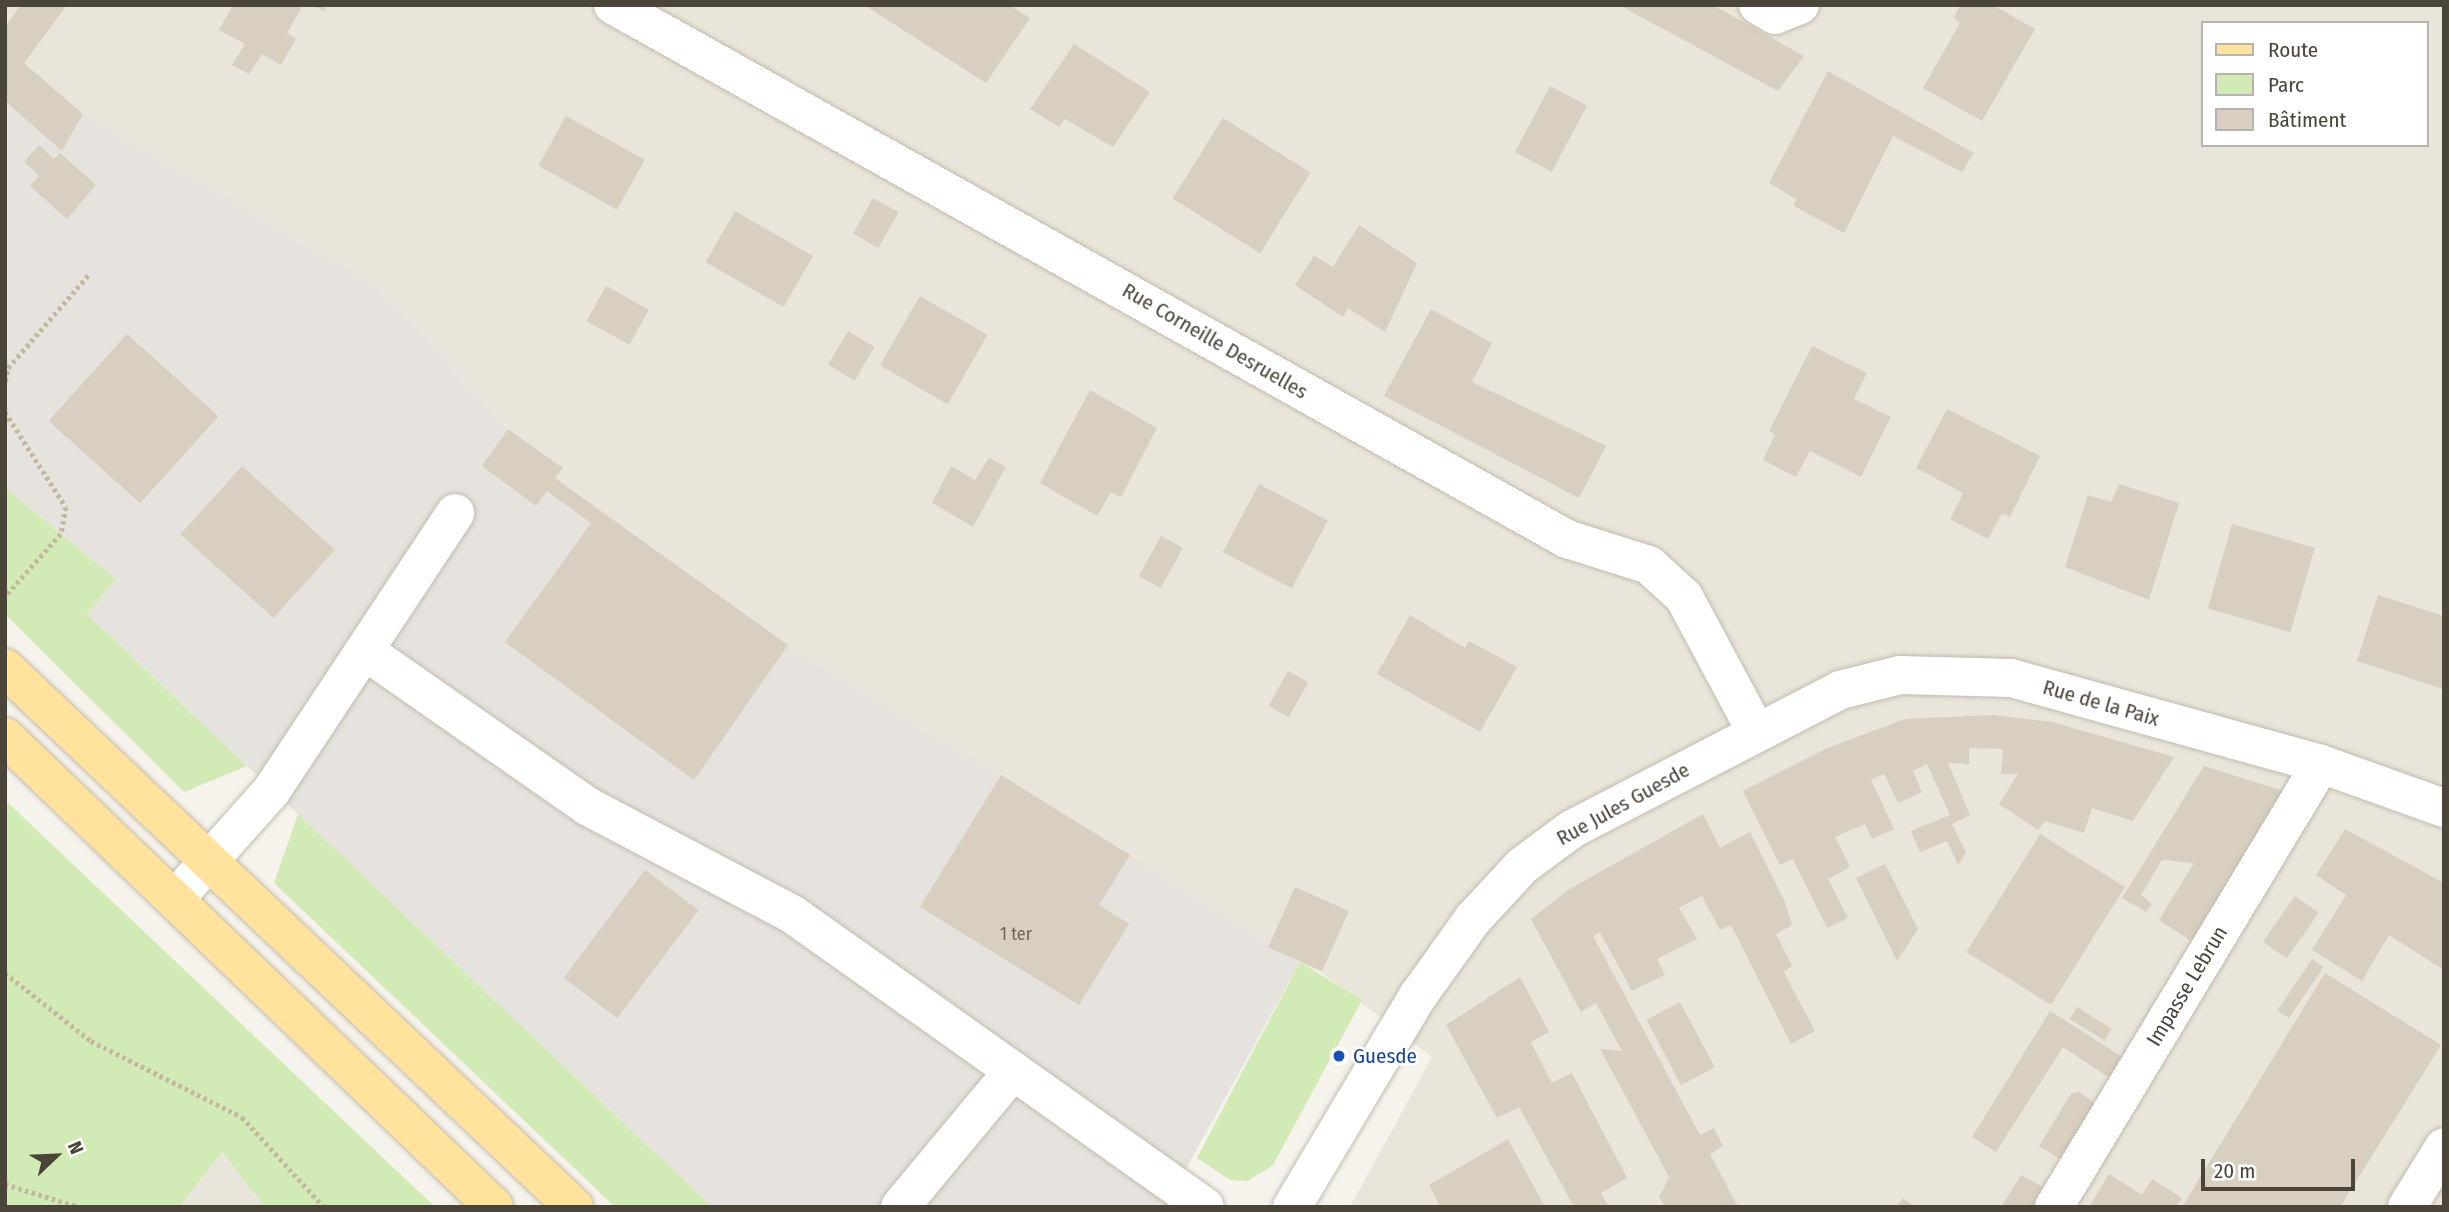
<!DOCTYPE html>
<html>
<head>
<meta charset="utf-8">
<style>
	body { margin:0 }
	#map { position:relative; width:2449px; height:1212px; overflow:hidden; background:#f6f3ec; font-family:"Fira Sans Condensed",sans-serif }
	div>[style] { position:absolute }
	.residential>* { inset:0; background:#eae5da }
	.industrial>* { inset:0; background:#e6e2dd }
	.green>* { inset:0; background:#d2eab5 }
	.building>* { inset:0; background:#d8cfc1; transform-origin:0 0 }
	.path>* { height:4.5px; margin-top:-2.25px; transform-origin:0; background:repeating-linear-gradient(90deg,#c4b79f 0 3.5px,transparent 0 7px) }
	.roads { filter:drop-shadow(0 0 2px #c2bbae) drop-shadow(0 0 2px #c2bbae) }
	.minor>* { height:38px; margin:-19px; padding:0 19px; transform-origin:19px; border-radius:19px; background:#fff }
	.major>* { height:38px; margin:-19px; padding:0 19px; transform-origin:19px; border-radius:19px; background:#ffe39c }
	.dots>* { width:19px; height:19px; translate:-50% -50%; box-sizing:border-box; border:4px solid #fff; border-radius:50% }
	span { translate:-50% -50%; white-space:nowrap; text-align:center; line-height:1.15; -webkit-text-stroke:5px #fff; paint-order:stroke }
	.number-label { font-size:18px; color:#6e675b }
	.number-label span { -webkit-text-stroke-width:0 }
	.street-label { font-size:21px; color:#4b4439 }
	.transit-label { font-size:21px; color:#164399 }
	.left { translate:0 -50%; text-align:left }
	.frame { position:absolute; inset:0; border:7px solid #4b4439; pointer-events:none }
	.legend { position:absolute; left:2201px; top:21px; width:228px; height:126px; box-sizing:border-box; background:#fff; border:2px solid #b7b4b0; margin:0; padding:9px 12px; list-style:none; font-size:21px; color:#4b4439 }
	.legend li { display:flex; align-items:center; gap:14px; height:35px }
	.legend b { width:35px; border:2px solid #b7b4b0 }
	.north { position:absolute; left:21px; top:1121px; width:70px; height:70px; -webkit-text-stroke:5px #fff; paint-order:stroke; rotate:67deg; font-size:19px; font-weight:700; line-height:28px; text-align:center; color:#4b4439 }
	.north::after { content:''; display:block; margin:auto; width:24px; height:32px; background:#4b4439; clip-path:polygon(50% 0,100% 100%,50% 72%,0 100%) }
	.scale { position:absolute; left:2201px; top:1159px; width:154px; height:32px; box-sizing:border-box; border:4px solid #4b4439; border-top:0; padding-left:9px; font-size:21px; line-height:24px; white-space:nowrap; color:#4b4439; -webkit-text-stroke:5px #fff; paint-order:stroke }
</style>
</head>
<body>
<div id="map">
	<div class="residential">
		<div style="clip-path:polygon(evenodd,5px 5px,2444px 5px,2444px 1207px,1350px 1207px,1432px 1057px,1322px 973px,1269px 948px,788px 645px,555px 478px,563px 468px,508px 429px,378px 287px,5px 101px,5px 5px,2202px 23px,2426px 23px,2426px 145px,2202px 145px,2202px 23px)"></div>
		<div style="clip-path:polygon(222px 1152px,265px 1207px,179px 1207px)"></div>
	</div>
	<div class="industrial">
		<div style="clip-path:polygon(6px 101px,83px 114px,378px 287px,508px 429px,563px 468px,556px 479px,788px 645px,1300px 962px,1165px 1207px,712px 1207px,87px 614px,116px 579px,5px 488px)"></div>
	</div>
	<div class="green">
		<div style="clip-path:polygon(5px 488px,116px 579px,87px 614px,247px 766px,184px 792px,5px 614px)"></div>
		<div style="clip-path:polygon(5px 800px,435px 1207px,265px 1207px,222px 1152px,179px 1207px,5px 1207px)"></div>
		<div style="clip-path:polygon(298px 814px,712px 1207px,615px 1207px,274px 883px)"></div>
		<div style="clip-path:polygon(1300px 962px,1362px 1000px,1273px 1165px,1248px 1181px,1230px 1180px,1197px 1158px)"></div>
	</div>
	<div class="building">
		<div style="clip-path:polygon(21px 5px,67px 5px,24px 63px,83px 114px,62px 151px,5px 101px,5px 27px)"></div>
		<div style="clip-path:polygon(233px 5px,303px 5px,287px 33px,296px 39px,281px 65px,262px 54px,249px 74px,232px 65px,245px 44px,219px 30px)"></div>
		<div style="clip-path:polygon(311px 5px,327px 5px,324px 11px)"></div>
		<div style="clip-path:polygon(864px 5px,1010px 5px,1030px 18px,986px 83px)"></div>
		<div style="clip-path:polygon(1619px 5px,1713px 5px,1804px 56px,1778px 91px)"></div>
		<div style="clip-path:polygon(1960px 5px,1993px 5px,2035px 29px,1982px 121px,1923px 88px,1960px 23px,1954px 18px)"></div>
		<div style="clip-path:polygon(1074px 44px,1150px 92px,1113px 147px,1065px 119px,1059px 127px,1030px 109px)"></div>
		<div style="clip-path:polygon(1828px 71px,1974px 153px,1962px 172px,1893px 136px,1844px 233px,1794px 206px,1796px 199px,1769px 183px)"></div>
		<div style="left:1550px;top:86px;width:42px;height:75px;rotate:28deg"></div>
		<div style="left:566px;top:116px;width:90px;height:57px;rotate:29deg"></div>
		<div style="left:1223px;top:118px;width:103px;height:95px;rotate:32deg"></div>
		<div style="clip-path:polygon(39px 145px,54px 159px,60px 153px,96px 185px,67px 219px,30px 186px,39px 176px,24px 162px)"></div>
		<div style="left:873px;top:198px;width:29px;height:41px;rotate:29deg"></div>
		<div style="left:735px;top:211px;width:90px;height:59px;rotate:30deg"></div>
		<div style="clip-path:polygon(1359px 225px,1417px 263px,1385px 332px,1348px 308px,1343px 317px,1295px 285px,1314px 256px,1333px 267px)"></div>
		<div style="left:606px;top:286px;width:49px;height:40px;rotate:29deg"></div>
		<div style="left:920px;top:296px;width:78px;height:80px;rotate:30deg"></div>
		<div style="clip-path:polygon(1431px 309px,1492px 343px,1472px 382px,1606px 446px,1579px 498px,1384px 396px)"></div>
		<div style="left:848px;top:331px;width:31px;height:39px;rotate:31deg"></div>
		<div style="left:127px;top:334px;width:123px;height:117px;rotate:42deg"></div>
		<div style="clip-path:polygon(1812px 346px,1867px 373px,1854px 399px,1891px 417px,1861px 477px,1810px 451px,1796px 477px,1763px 460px,1775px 434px,1769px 431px)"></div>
		<div style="clip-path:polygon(1090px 390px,1157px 428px,1121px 497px,1111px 492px,1097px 516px,1040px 483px)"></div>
		<div style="clip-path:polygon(1947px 409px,2040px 456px,2010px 517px,2002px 513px,1988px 539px,1950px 519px,1963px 493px,1916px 468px)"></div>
		<div style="clip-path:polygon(508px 429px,563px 468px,555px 478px,788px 645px,694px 780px,505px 642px,591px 523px,547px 491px,536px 506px,482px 466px)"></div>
		<div style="clip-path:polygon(989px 458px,1006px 467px,973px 527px,932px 503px,951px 466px,975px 480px)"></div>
		<div style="left:242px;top:466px;width:125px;height:92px;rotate:42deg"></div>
		<div style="left:1259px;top:484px;width:78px;height:77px;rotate:28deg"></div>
		<div style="clip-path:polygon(2119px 484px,2179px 503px,2149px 600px,2065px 567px,2088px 495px,2111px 502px)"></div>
		<div style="left:2232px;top:524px;width:86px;height:88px;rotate:16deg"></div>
		<div style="left:1161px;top:536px;width:25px;height:46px;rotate:29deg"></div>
		<div style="clip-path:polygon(2378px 595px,2444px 616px,2443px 689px,2357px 661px)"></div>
		<div style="clip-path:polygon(1410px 615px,1465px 648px,1469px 641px,1517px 667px,1480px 732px,1377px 674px)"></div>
		<div style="left:1288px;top:671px;width:23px;height:40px;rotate:29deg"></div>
		<div style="clip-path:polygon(1993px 715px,2052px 722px,2174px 757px,2133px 821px,2092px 808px,2084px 833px,2045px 821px,2038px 830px,1999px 804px,2018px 774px,2001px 774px,2003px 749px,1969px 748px,1969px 764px,1948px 763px,1970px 815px,1952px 824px,1966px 853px,1958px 865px,1947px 841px,1920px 852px,1911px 831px,1950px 815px,1927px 764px,1913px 771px,1922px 792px,1898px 803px,1884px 774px,1871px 780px,1894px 829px,1872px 839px,1865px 824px,1835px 837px,1850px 867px,1828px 879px,1848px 918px,1827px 928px,1793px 859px,1780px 865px,1743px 791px,1827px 748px,1905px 719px)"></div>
		<div style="clip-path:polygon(2204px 766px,2287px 792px,2194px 943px,2159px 920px,2194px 863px,2162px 860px,2141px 895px,2152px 904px,2146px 912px,2122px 898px)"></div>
		<div style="clip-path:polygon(1001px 775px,1130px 855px,1099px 905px,1129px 924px,1079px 1005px,920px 907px)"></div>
		<div style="clip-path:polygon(1703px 814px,1720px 848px,1750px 832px,1785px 902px,1792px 925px,1776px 934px,1792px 966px,1784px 972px,1815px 1031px,1791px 1044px,1731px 925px,1720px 930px,1702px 896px,1679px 908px,1697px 939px,1657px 959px,1665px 975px,1632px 991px,1600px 932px,1593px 936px,1700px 1135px,1714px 1128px,1723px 1146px,1710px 1154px,1738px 1207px,1665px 1207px,1659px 1197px,1669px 1177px,1600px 1049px,1622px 1051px,1596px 1003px,1581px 1012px,1531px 919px,1568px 890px)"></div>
		<div style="clip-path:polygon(2345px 829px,2444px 883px,2444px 970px,2389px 935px,2362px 981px,2312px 950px,2346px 895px,2316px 875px)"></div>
		<div style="left:2040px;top:834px;width:100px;height:139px;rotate:32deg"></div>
		<div style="clip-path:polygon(1885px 864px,1918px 929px,1897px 961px,1856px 878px)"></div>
		<div style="left:645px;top:870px;width:67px;height:135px;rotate:37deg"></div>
		<div style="left:1295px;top:887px;width:59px;height:66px;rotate:24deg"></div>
		<div style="left:2295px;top:896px;width:29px;height:56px;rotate:35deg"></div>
		<div style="left:2312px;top:959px;width:14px;height:62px;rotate:34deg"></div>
		<div style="clip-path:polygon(2325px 973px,2441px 1045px,2340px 1207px,2182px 1207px)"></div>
		<div style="clip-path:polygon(1520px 977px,1549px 1032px,1531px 1042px,1552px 1083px,1572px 1073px,1627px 1178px,1601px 1193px,1609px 1207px,1574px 1207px,1519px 1107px,1497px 1118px,1446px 1025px)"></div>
		<div style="left:1680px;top:1002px;width:74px;height:38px;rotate:62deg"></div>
		<div style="left:2077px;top:1007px;width:41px;height:14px;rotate:32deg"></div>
		<div style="clip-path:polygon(2050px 1011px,2124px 1058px,2111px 1079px,2063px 1047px,1996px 1152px,1972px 1137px)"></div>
		<div style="clip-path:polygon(2079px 1092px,2096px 1104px,2062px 1160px,2039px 1146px,2071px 1094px)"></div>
		<div style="clip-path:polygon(1508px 1139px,1545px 1207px,1440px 1207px,1429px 1185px)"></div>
		<div style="clip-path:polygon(2109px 1174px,2142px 1195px,2152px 1179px,2182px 1198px,2177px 1207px,2089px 1207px)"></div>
		<div style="clip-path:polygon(2021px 1175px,2045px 1188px,2034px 1207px,2001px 1207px)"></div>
		<div style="clip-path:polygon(1903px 1198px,1916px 1207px,1896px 1207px)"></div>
	</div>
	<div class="path">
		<div style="left:5px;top:381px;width:13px;rotate:-77deg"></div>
		<div style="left:8px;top:368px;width:125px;rotate:-49.2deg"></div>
		<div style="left:5px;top:412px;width:113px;rotate:57.3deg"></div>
		<div style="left:66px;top:507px;width:27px;rotate:100deg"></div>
		<div style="left:61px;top:534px;width:84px;rotate:131.6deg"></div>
		<div style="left:5px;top:973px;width:110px;rotate:38.3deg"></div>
		<div style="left:91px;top:1041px;width:169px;rotate:26.7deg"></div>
		<div style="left:242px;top:1117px;width:122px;rotate:47.7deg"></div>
		<div style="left:5px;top:1184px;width:77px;rotate:17.3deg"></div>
	</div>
	<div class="roads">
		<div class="minor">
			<div style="left:613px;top:5px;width:1093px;rotate:29.24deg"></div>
			<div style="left:1567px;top:539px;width:86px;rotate:17.6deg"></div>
			<div style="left:1649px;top:565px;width:47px;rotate:42.4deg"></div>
			<div style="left:1684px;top:597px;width:152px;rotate:61.8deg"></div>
			<div style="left:1758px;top:5px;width:20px;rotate:30deg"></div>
			<div style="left:1775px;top:15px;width:27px;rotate:-22deg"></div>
			<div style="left:365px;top:651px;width:271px;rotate:34.9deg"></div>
			<div style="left:587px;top:806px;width:232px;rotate:27.8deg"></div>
			<div style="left:792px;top:914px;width:506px;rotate:35.35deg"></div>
			<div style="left:175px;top:899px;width:146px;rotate:-48.3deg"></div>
			<div style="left:272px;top:790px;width:332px;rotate:-56.5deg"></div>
			<div style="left:900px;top:1207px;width:177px;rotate:-50.3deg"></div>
			<div style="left:1292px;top:1207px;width:246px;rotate:-59.2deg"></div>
			<div style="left:1418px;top:996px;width:95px;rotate:-54.5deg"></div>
			<div style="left:1473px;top:919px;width:72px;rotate:-47.2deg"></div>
			<div style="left:1522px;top:866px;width:62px;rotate:-36.5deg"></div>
			<div style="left:1572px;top:829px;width:302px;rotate:-27.4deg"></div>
			<div style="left:1840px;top:690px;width:62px;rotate:-14deg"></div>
			<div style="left:1900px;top:675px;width:111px;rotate:1.5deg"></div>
			<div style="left:2011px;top:678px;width:322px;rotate:15.5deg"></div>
			<div style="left:2321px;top:764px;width:131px;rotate:19.7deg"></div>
			<div style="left:2054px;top:1207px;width:517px;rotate:-58.92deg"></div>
			<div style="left:2407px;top:1207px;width:70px;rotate:-58.3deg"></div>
		</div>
		<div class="major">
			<div style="left:5px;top:668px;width:784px;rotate:43.45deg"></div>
			<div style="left:5px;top:737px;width:678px;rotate:43.86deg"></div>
		</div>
	</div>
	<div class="dots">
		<div style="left:1339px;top:1056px;background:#1a4fb4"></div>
	</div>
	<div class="number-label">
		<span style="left:1016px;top:934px">1 ter</span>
	</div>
	<div class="street-label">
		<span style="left:1215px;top:341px;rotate:30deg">Rue Corneille Desruelles</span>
		<span style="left:2101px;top:703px;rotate:16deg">Rue de la Paix</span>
		<span style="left:1623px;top:804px;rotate:-29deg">Rue Jules Guesde</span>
		<span style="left:2187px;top:986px;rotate:-59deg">Impasse Lebrun</span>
	</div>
	<div class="transit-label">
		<span class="left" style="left:1353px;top:1056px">Guesde</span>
	</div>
	<div class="frame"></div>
	<ul class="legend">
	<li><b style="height:9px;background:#ffe39c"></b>Route</li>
	<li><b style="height:19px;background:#d2eab5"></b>Parc</li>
	<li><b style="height:19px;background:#d8cfc1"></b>Bâtiment</li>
	</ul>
	<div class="north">N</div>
	<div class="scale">20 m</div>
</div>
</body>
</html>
